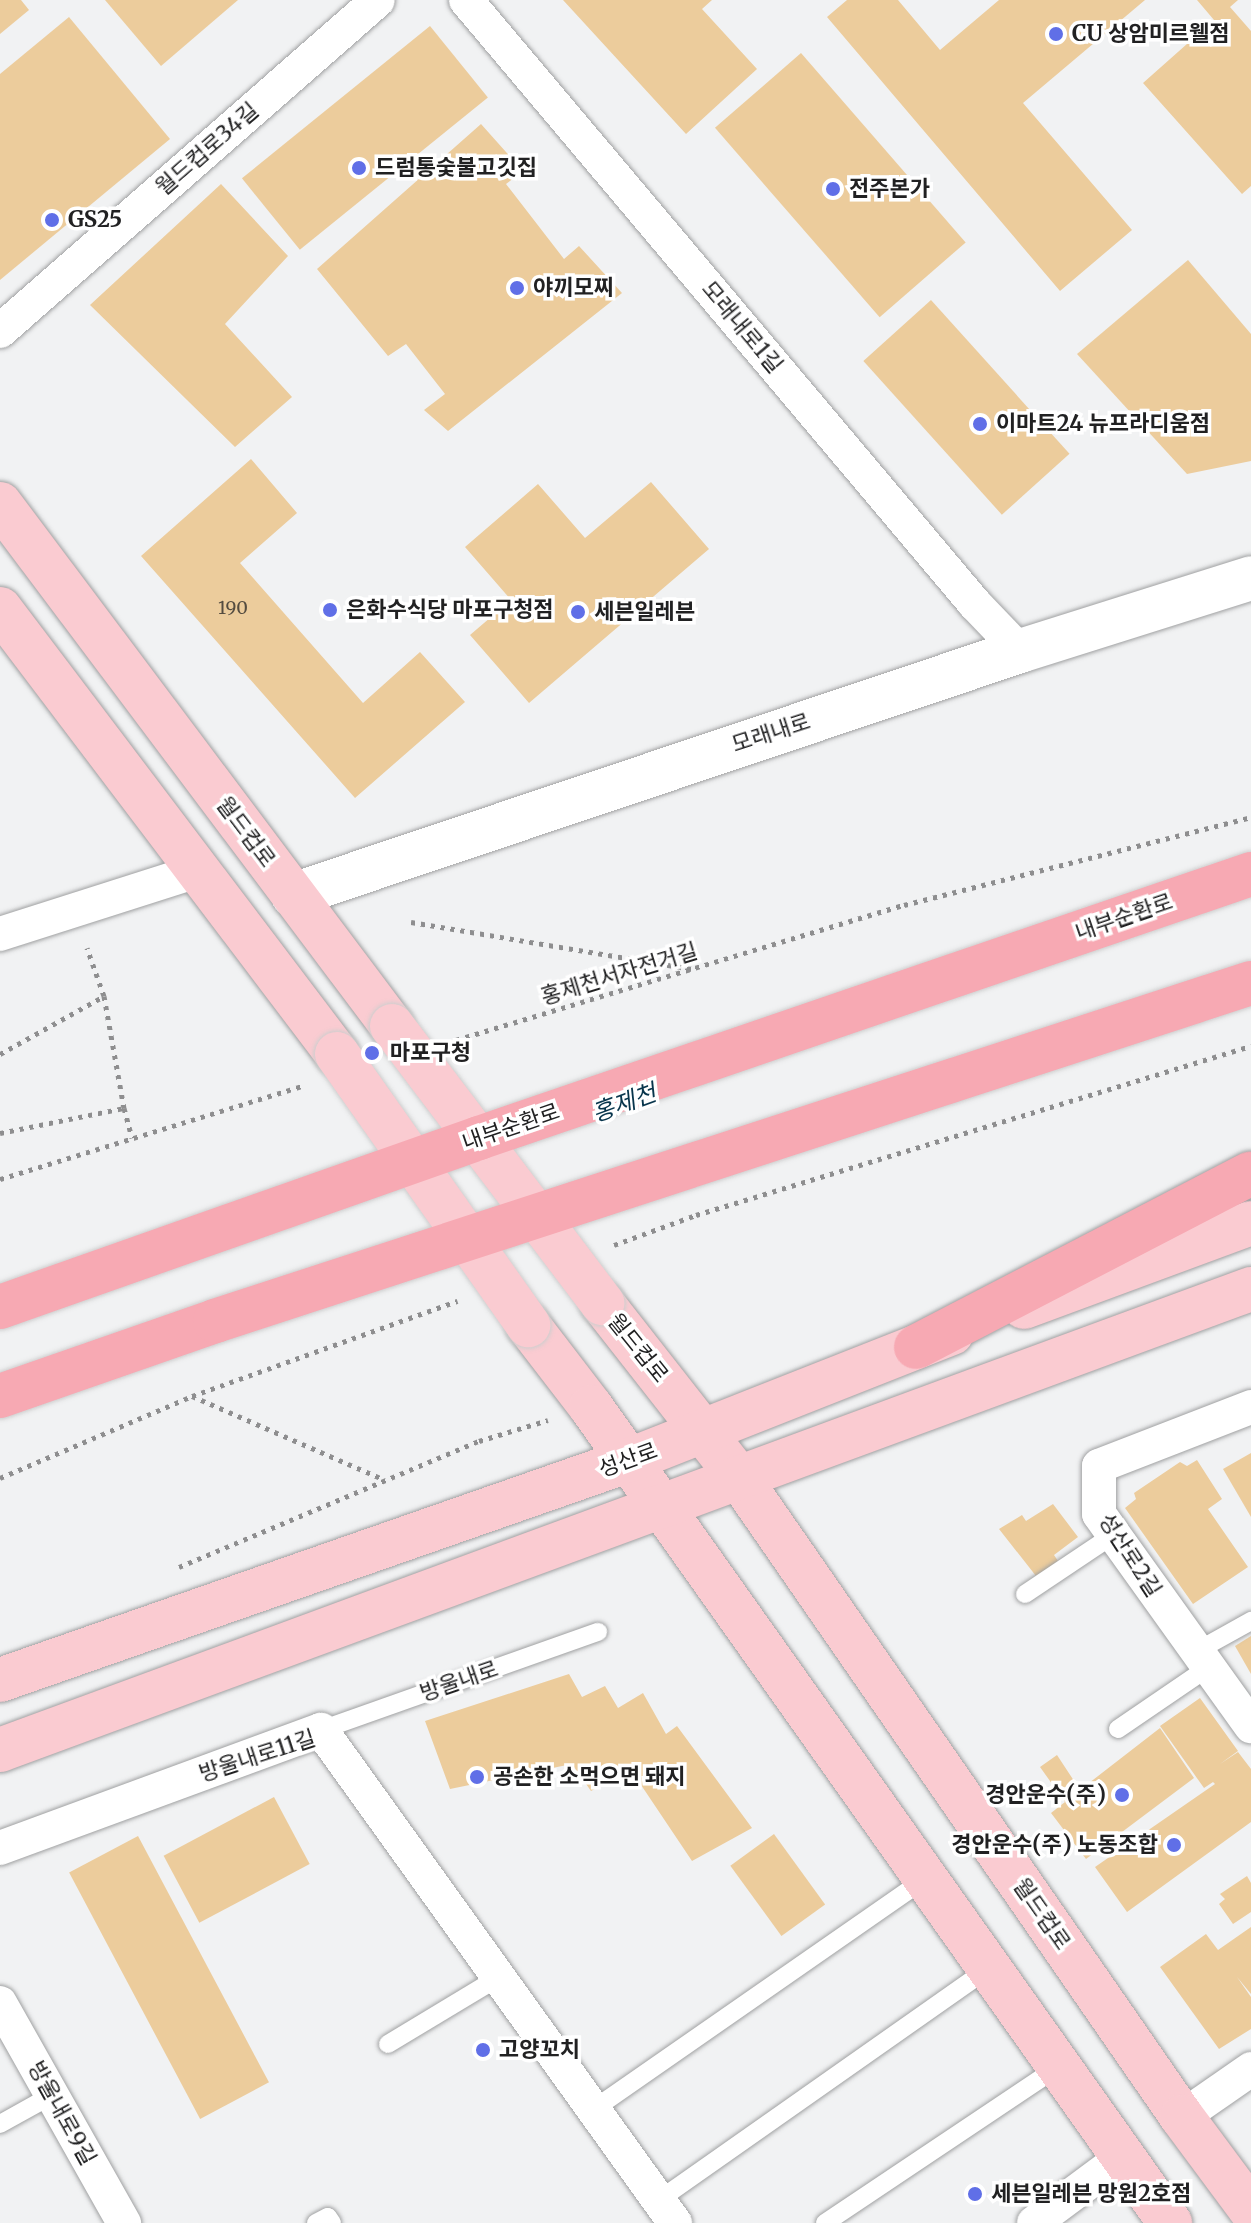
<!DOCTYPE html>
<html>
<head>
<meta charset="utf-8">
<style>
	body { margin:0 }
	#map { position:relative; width:1251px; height:2223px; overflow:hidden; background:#f1f2f3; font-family:Merriweather,"Noto Sans KR",serif }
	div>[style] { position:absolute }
	.pier>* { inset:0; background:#f1f2f3; transform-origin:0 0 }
	.building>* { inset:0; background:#eccc9c; transform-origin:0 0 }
	.path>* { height:5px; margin-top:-2.5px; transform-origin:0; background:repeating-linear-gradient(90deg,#8e8e8f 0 4px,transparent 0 10px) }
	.roads { filter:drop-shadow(0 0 2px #a0a1a2) drop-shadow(0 0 2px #a0a1a2) }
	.lane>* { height:18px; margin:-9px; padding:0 9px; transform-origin:9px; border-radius:9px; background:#fff }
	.street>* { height:34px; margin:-17px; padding:0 17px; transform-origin:17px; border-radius:17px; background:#fff }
	.secondary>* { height:44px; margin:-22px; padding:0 22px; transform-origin:22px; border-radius:22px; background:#fff }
	.primary>* { height:44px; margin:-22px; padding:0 22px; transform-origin:22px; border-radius:22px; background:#facbd1 }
	.highway>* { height:44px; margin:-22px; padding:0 22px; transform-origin:22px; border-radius:22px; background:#f7a9b3 }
	.bridges { filter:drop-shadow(0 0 2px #cecece) drop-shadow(0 0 2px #cecece) }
	.primary-bridge>* { height:44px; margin:-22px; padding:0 22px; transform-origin:22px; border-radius:22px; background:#facbd1 }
	.highway-bridge>* { height:44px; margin:-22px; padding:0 22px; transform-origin:22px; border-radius:22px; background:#f7a9b3 }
	.dots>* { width:22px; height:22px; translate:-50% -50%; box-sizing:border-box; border:4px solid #fff; border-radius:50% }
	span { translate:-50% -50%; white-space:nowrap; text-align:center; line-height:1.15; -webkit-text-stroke:7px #fff; paint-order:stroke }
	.number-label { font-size:18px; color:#544c40 }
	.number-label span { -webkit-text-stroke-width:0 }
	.poi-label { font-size:22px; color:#212122; font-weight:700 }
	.left { translate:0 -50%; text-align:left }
	.right { translate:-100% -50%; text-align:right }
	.street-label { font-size:22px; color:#212122 }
	.water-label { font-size:24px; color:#08354c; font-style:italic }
</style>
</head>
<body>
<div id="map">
	<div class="pier">
		<div style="left:1251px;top:860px;width:128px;height:1323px;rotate:90deg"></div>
	</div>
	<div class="building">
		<div style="clip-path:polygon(0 0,21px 0,29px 10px,0 34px)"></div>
		<div style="clip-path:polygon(105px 0,238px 0,161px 66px)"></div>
		<div style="clip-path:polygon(563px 0,712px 0,702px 9px,757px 69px,686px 134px)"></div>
		<div style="clip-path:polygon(847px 0,898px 0,940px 50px,999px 0,1145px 0,1023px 103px,1132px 230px,1060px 291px,827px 17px)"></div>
		<div style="clip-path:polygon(1197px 0,1238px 0,1230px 7px,1251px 31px,1251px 186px,1242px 194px,1143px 83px,1214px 20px)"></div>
		<div style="clip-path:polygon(69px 17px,170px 139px,0 280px,0 74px)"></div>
		<div style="left:430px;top:26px;width:92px;height:242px;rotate:51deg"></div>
		<div style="left:801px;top:53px;width:251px;height:114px;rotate:49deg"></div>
		<div style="clip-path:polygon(481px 124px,523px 171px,506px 184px,564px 259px,579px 246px,622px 293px,448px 431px,424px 410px,445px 394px,406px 344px,388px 356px,317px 269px)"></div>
		<div style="clip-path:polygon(221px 184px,288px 256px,225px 324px,292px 397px,235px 447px,90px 305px)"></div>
		<div style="clip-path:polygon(1188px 260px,1251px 334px,1251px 461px,1187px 474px,1077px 354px)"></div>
		<div style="left:931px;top:300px;width:207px;height:91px;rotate:48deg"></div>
		<div style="clip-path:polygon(251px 459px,297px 513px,240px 563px,363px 703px,420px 652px,465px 702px,355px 798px,141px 556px)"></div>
		<div style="clip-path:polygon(651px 482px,709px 549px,529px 703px,470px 635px,511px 600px,465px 547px,538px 484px,585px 538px)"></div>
		<div style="clip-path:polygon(1251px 1453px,1251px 1517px,1223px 1469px)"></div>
		<div style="clip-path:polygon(1197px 1460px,1222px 1499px,1208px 1509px,1248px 1567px,1193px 1604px,1125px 1508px,1136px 1499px,1134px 1493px,1180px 1462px,1187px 1466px)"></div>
		<div style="clip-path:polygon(1053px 1504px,1078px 1537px,1054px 1555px,1058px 1561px,1036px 1576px,999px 1529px,1022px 1515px,1026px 1521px)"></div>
		<div style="clip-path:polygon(1251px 1636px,1251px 1674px,1235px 1646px)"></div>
		<div style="clip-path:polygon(569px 1674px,582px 1697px,605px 1686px,618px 1708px,643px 1693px,666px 1734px,677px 1726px,752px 1828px,692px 1861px,631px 1770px,591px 1791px,572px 1764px,450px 1789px,425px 1721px)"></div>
		<div style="clip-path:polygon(1200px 1698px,1238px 1751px,1220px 1764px,1238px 1752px,1251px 1769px,1251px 1822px,1127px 1912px,1095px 1867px,1215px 1784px,1213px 1782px,1204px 1788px,1160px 1726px)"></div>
		<div style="clip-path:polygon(1160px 1728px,1194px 1778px,1086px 1859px,1051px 1813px,1065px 1802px,1040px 1767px,1057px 1755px,1080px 1790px)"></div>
		<div style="left:274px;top:1797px;width:76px;height:125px;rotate:62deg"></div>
		<div style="left:774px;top:1834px;width:87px;height:54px;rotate:54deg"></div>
		<div style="left:138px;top:1836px;width:279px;height:78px;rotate:62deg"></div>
		<div style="clip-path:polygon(1247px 1876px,1251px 1883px,1251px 1912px,1233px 1924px,1219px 1904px,1225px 1899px,1220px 1894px)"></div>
		<div style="clip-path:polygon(1251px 1927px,1251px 1994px,1237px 1977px,1251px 1997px,1251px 2029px,1219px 2049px,1160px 1967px,1206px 1934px,1218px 1950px)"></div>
	</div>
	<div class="path">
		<div style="left:411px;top:922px;width:285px;rotate:9.5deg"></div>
		<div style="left:104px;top:996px;width:114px;rotate:79.9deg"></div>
		<div style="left:456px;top:1040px;width:468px;rotate:-16.8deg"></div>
		<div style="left:904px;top:905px;width:358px;rotate:-14.2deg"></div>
		<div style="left:0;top:1054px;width:119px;rotate:-29.1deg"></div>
		<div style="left:104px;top:996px;width:51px;rotate:-109.5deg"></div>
		<div style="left:0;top:1133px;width:126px;rotate:-11.4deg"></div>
		<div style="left:124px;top:1108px;width:31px;rotate:75deg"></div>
		<div style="left:0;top:1179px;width:319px;rotate:-17.1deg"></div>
		<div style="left:614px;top:1245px;width:87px;rotate:-20.1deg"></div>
		<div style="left:696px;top:1215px;width:580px;rotate:-16.94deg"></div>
		<div style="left:192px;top:1396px;width:210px;rotate:23.5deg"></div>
		<div style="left:0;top:1478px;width:209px;rotate:-23.1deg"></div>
		<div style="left:192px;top:1396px;width:282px;rotate:-19.7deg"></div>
		<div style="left:179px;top:1567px;width:325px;rotate:-22.8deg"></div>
		<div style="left:479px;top:1441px;width:72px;rotate:-16.9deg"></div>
	</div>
	<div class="roads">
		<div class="lane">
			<div style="left:1025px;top:1594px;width:106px;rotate:-33.8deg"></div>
			<div style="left:1197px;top:1651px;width:62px;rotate:-29.1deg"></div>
			<div style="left:1118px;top:1729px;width:110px;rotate:-34.3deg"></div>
			<div style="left:321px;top:1730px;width:294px;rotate:-19.5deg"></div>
			<div style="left:388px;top:2044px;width:130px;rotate:-31.1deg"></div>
			<div style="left:594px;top:2109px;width:404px;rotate:-34.8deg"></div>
			<div style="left:0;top:2124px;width:60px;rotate:-29.1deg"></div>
			<div style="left:659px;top:2200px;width:402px;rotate:-35.1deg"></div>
			<div style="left:316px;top:2223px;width:13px;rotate:-27deg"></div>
			<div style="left:328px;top:2217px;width:7px;rotate:56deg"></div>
			<div style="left:825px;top:2223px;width:280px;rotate:-33.8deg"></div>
		</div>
		<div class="street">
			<div style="left:466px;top:0;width:790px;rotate:49.88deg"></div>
			<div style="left:975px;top:604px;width:65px;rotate:46.2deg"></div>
			<div style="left:0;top:331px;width:502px;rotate:-41.21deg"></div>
			<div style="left:0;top:934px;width:207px;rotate:-17.7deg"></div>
			<div style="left:1251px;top:1407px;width:163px;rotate:158.8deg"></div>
			<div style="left:1099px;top:1466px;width:48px;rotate:90deg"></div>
			<div style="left:1099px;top:1514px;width:261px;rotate:54.4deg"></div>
			<div style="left:0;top:1848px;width:342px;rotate:-20.2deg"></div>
			<div style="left:321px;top:1730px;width:607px;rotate:54.32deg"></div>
			<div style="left:0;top:2003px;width:253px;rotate:60.6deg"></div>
			<div style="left:1182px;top:2117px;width:84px;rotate:-34.8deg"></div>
			<div style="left:1034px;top:2223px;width:111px;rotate:-36.6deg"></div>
		</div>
		<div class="secondary">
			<div style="left:293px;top:895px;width:767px;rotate:-18.55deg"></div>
			<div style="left:1020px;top:651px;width:242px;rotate:-17.5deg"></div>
		</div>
		<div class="primary">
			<div style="left:0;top:504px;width:653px;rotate:53.09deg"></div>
			<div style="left:0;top:609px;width:558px;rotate:52.86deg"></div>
			<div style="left:602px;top:1303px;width:224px;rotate:51.9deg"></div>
			<div style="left:740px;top:1479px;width:776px;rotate:55.29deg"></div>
			<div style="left:1182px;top:2117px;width:116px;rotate:53.4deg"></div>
			<div style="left:1024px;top:1307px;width:242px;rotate:-20.3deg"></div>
			<div style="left:528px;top:1325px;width:103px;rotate:52.5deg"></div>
			<div style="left:591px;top:1407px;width:1001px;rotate:54.64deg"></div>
			<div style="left:0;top:1680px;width:664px;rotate:-19.25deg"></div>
			<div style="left:627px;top:1461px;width:349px;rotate:-21.5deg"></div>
			<div style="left:0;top:1750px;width:1333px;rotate:-20.23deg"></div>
		</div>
		<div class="highway">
			<div style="left:916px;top:1347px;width:377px;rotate:-27.4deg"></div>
		</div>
	</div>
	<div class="bridges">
		<div class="primary-bridge">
			<div style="left:392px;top:1026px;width:348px;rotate:52.8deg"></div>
			<div style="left:337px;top:1054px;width:332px;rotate:54.8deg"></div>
		</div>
		<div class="highway-bridge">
			<div style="left:0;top:1307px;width:508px;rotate:-19.43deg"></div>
			<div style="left:479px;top:1138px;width:816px;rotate:-18.88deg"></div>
			<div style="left:0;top:1396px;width:228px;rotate:-19.2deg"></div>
			<div style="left:215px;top:1321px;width:1090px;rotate:-18.07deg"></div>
		</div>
	</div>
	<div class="dots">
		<div style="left:1056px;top:34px;background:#606fe7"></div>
		<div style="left:359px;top:168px;background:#606fe7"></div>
		<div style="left:833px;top:189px;background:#606fe7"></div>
		<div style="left:52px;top:220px;background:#606fe7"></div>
		<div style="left:517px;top:288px;background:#606fe7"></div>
		<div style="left:980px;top:424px;background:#606fe7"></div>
		<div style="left:330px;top:610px;background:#606fe7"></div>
		<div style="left:578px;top:612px;background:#606fe7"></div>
		<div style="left:372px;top:1053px;background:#606fe7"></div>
		<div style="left:477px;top:1777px;background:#606fe7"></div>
		<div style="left:1122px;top:1795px;background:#606fe7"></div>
		<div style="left:1174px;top:1845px;background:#606fe7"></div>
		<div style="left:483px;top:2050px;background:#606fe7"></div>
		<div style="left:975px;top:2194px;background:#606fe7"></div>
	</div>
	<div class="number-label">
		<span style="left:233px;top:608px">190</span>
	</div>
	<div class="poi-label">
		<span class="left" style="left:1072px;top:34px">CU 상암미르웰점</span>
		<span class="left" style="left:375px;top:168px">드럼통숯불고깃집</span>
		<span class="left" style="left:849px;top:189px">전주본가</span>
		<span class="left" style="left:68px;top:220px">GS25</span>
		<span class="left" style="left:533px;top:288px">야끼모찌</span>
		<span class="left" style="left:996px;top:424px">이마트24 뉴프라디움점</span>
		<span class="left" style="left:346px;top:610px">은화수식당 마포구청점</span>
		<span class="left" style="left:594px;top:612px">세븐일레븐</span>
		<span class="left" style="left:390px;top:1053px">마포구청</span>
		<span class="left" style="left:493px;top:1777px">공손한 소먹으면 돼지</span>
		<span class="right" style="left:1106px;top:1795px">경안운수(주)</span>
		<span class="right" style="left:1158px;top:1845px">경안운수(주) 노동조합</span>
		<span class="left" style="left:499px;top:2050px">고양꼬치</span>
		<span class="left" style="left:991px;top:2194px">세븐일레븐 망원2호점</span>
	</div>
	<div class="street-label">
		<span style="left:207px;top:149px;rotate:-41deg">월드컵로34길</span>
		<span style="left:742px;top:327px;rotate:50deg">모래내로1길</span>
		<span style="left:771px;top:733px;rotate:-18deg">모래내로</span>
		<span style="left:246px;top:832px;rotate:53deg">월드컵로</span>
		<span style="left:1124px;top:917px;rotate:-19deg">내부순환로</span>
		<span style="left:619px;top:974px;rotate:-17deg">홍제천서자전거길</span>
		<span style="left:511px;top:1127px;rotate:-19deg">내부순환로</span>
		<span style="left:638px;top:1348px;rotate:51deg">월드컵로</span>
		<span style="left:628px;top:1460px;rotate:-20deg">성산로</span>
		<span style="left:1130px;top:1555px;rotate:57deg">성산로2길</span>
		<span style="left:459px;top:1681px;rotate:-19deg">방울내로</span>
		<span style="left:257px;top:1756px;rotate:-18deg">방울내로11길</span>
		<span style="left:1042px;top:1914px;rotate:55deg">월드컵로</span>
		<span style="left:62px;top:2113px;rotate:61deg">방울내로9길</span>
	</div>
	<div class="water-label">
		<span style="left:624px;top:1103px;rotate:-20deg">홍제천</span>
	</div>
</div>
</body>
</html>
